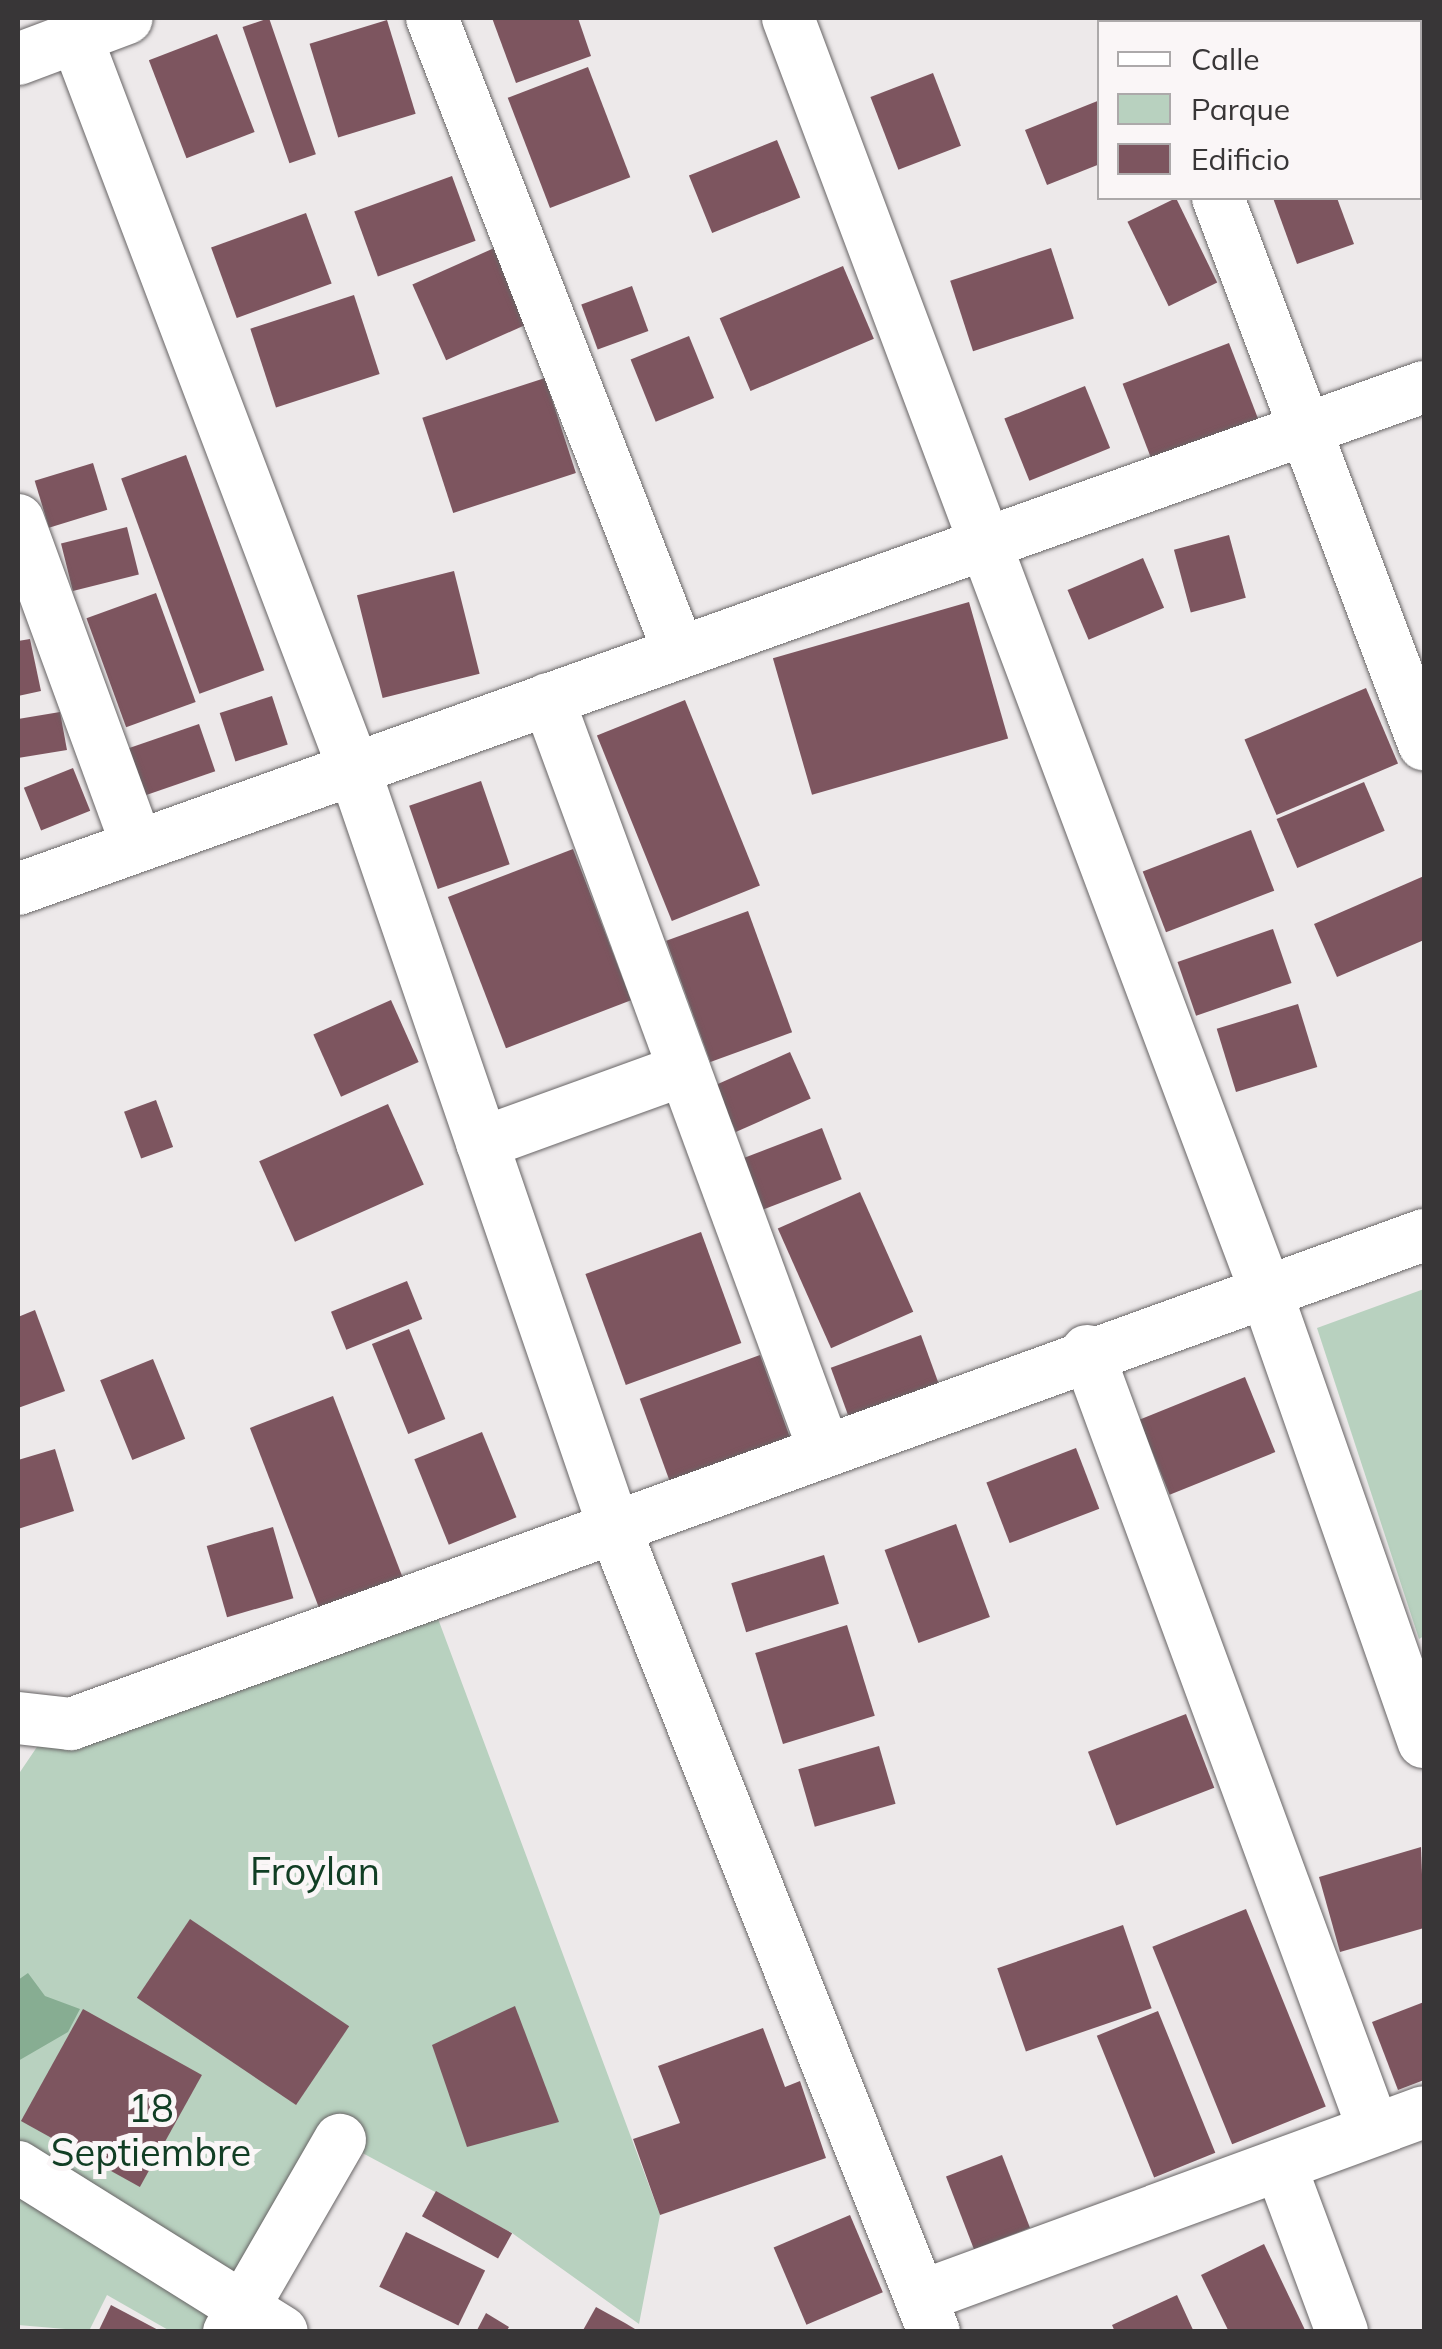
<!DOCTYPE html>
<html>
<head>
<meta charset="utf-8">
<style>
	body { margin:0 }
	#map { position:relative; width:1442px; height:2349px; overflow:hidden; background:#ede9ea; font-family:Mulish,sans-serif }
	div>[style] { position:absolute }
	.green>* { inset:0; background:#b8d1bf }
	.water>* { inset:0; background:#87ad92 }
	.building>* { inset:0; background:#7d555f; transform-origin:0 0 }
	.roads { filter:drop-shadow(0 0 2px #686566) drop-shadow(0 0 2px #686566) }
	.minor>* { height:52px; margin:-26px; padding:0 26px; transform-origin:26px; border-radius:26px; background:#fff }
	span { translate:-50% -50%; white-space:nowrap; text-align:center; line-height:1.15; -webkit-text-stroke:10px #faf6f7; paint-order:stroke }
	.park-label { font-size:38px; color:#113e24 }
	.frame { position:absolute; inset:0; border:20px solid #383637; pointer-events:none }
	.legend { position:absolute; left:1097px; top:20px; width:325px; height:180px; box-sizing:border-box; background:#faf6f7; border:2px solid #aca9aa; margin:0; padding:12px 18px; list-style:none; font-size:30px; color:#383637 }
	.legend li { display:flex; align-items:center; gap:20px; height:50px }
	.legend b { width:50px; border:2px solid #aca9aa }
</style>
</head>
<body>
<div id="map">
	<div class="green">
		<div style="clip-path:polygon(1424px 1289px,1424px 1636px,1419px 1639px,1317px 1328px)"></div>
		<div style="clip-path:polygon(437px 1616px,660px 2215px,639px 2324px,512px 2233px,340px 2141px,242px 2308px,18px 2167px,18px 1775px,43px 1738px)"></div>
		<div style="clip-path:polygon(18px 2179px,228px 2312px,216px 2331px,170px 2331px,107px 2295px,89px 2331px,18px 2325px)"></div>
	</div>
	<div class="water">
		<div style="clip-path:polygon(28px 1973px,45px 1996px,80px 2009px,68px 2032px,18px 2061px,18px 1980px)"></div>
	</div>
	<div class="building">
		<div style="left:269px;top:18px;width:144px;height:28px;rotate:71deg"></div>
		<div style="clip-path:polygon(492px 18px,578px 18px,591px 56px,516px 83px)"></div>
		<div style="left:1186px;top:18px;width:91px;height:4px"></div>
		<div style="clip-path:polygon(1369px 18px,1424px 18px,1424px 92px,1420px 22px,1356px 22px)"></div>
		<div style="left:387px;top:20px;width:98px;height:81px;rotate:73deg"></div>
		<div style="left:217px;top:34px;width:105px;height:73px;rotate:69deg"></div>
		<div style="left:588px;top:67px;width:118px;height:86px;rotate:69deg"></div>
		<div style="left:933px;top:73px;width:78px;height:67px;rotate:69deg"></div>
		<div style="clip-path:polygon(1100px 100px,1100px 164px,1047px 185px,1025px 130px)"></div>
		<div style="left:777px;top:140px;width:62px;height:95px;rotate:68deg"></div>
		<div style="left:452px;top:176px;width:69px;height:104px;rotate:70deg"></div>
		<div style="left:1176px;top:198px;width:94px;height:54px;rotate:64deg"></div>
		<div style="clip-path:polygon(1273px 198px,1337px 198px,1354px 244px,1297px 264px)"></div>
		<div style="left:306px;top:213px;width:75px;height:101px;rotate:70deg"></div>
		<div style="left:501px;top:245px;width:83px;height:97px;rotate:66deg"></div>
		<div style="left:1051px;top:248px;width:74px;height:106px;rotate:72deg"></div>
		<div style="left:843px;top:266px;width:79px;height:134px;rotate:67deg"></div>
		<div style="left:632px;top:286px;width:48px;height:54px;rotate:70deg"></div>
		<div style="left:354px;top:295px;width:83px;height:109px;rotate:72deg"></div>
		<div style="left:689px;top:336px;width:67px;height:63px;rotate:68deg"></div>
		<div style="left:1229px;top:343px;width:82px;height:114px;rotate:69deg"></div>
		<div style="left:545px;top:378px;width:100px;height:129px;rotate:72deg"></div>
		<div style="left:1085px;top:386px;width:67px;height:87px;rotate:68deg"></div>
		<div style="left:186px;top:455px;width:229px;height:69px;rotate:70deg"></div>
		<div style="left:93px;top:463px;width:49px;height:61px;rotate:73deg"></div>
		<div style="left:127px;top:527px;width:49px;height:68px;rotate:76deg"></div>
		<div style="left:1229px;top:535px;width:65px;height:57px;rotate:75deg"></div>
		<div style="left:1143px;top:558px;width:54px;height:82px;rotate:67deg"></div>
		<div style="left:454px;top:571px;width:106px;height:100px;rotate:76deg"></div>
		<div style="left:156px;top:593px;width:116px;height:74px;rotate:70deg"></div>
		<div style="left:969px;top:602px;width:142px;height:204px;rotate:74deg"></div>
		<div style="clip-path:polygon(30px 639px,41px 691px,18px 696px,18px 641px)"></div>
		<div style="left:1366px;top:688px;width:82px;height:132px;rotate:67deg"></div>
		<div style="left:272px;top:696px;width:51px;height:55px;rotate:72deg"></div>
		<div style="left:685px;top:700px;width:200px;height:95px;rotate:68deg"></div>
		<div style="clip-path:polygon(60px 712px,67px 750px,18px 758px,18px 719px)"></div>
		<div style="left:199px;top:724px;width:50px;height:76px;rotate:71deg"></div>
		<div style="left:73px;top:768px;width:46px;height:53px;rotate:68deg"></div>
		<div style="left:481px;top:781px;width:88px;height:76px;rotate:71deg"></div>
		<div style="left:1364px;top:782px;width:53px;height:95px;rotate:67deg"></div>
		<div style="left:1251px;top:830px;width:65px;height:116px;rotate:69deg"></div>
		<div style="left:573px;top:849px;width:162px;height:134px;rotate:69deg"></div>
		<div style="clip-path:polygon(1424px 876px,1424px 940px,1337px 977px,1314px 924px)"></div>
		<div style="left:748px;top:911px;width:129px;height:87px;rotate:70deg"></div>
		<div style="left:1273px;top:929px;width:57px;height:101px;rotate:71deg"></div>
		<div style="left:391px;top:1000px;width:68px;height:85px;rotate:66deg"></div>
		<div style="left:1298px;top:1004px;width:66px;height:85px;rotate:73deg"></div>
		<div style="left:790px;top:1052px;width:51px;height:82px;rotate:66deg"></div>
		<div style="left:156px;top:1100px;width:50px;height:34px;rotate:70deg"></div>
		<div style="left:388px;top:1104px;width:88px;height:141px;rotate:66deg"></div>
		<div style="left:822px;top:1128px;width:55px;height:88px;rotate:69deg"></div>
		<div style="left:860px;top:1192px;width:131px;height:90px;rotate:66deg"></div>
		<div style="left:701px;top:1232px;width:118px;height:123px;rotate:70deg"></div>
		<div style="left:407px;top:1281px;width:41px;height:82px;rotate:68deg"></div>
		<div style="clip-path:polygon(35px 1310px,65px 1391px,18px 1408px,18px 1317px)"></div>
		<div style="left:409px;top:1329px;width:97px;height:40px;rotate:68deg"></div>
		<div style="left:921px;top:1335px;width:70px;height:96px;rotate:70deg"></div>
		<div style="left:760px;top:1355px;width:101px;height:128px;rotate:70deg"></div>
		<div style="left:153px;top:1359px;width:86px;height:57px;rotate:68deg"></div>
		<div style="left:1245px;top:1377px;width:81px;height:114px;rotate:68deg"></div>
		<div style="left:333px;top:1396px;width:204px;height:89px;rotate:69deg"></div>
		<div style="left:482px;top:1432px;width:92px;height:73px;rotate:68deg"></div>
		<div style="left:1076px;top:1448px;width:65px;height:96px;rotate:69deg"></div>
		<div style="clip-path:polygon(55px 1449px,74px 1511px,18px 1529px,18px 1460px)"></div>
		<div style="left:956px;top:1524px;width:99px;height:76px;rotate:70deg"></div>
		<div style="left:273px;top:1527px;width:74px;height:69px;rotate:74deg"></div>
		<div style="left:824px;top:1555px;width:51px;height:97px;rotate:73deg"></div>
		<div style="left:847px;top:1625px;width:95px;height:96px;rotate:73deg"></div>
		<div style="left:1186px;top:1714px;width:79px;height:105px;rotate:69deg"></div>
		<div style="left:879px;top:1746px;width:60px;height:84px;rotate:74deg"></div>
		<div style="clip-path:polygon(1421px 1847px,1424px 1928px,1340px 1952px,1319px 1877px)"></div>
		<div style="left:1246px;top:1909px;width:213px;height:101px;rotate:68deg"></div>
		<div style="left:190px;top:1919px;width:192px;height:95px;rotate:34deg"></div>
		<div style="left:1123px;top:1925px;width:88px;height:133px;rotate:71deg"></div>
		<div style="clip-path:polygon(1424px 2002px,1424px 2080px,1398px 2090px,1372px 2022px)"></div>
		<div style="clip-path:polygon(515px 2006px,559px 2122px,467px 2147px,432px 2045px)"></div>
		<div style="left:83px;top:2009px;width:136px;height:128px;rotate:29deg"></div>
		<div style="left:1158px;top:2011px;width:153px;height:66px;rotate:68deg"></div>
		<div style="clip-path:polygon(763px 2028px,785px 2087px,800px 2081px,826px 2158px,660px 2215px,633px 2139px,680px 2123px,658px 2066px)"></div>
		<div style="left:1002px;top:2155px;width:78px;height:60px;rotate:69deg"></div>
		<div style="left:436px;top:2191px;width:87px;height:29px;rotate:29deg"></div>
		<div style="left:850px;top:2215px;width:84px;height:83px;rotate:67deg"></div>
		<div style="left:406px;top:2232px;width:88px;height:61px;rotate:26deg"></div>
		<div style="clip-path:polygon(1264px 2244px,1306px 2332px,1229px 2332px,1201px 2275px)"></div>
		<div style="clip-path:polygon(1177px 2295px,1194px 2332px,1115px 2332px,1112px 2325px)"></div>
		<div style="clip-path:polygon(111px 2305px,162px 2332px,98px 2332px)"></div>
		<div style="clip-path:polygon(596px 2307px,625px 2323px,640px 2332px,582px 2332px)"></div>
		<div style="clip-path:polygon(486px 2313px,509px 2327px,506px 2332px,476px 2332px)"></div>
	</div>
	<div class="roads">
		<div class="minor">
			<div style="left:432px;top:18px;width:680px;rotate:68.71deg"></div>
			<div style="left:788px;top:18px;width:1358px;rotate:69.43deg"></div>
			<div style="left:1265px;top:1289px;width:480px;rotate:70.7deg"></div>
			<div style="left:1151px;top:18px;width:4px;rotate:63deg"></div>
			<div style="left:76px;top:37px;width:783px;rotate:69.2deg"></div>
			<div style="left:354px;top:769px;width:801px;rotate:71.07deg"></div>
			<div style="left:614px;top:1527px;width:866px;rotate:68.32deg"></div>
			<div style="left:18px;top:59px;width:116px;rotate:-20.6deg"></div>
			<div style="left:1218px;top:198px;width:584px;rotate:69.33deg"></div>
			<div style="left:18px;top:520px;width:347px;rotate:69.9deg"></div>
			<div style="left:548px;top:699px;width:799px;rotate:69.8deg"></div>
			<div style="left:18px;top:889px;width:1493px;rotate:-19.65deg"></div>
			<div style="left:482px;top:1143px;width:215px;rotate:-19.9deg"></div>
			<div style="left:1087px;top:1351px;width:830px;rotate:69.78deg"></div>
			<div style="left:18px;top:1718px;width:53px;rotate:6.5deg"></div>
			<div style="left:71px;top:1724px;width:1439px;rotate:-19.87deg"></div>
			<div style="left:1280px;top:2165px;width:178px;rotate:69.6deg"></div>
			<div style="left:18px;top:2167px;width:311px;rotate:32deg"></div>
			<div style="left:925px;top:2295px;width:531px;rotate:-20.14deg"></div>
			<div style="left:229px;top:2332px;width:222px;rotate:-60deg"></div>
		</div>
	</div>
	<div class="park-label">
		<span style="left:315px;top:1872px">Froylan</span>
		<span style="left:151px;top:2131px">18<br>Septiembre</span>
	</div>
	<div class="frame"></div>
	<ul class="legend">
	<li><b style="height:12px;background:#fff"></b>Calle</li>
	<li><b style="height:28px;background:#b8d1bf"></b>Parque</li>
	<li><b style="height:28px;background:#7d555f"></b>Edificio</li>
	</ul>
</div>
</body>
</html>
